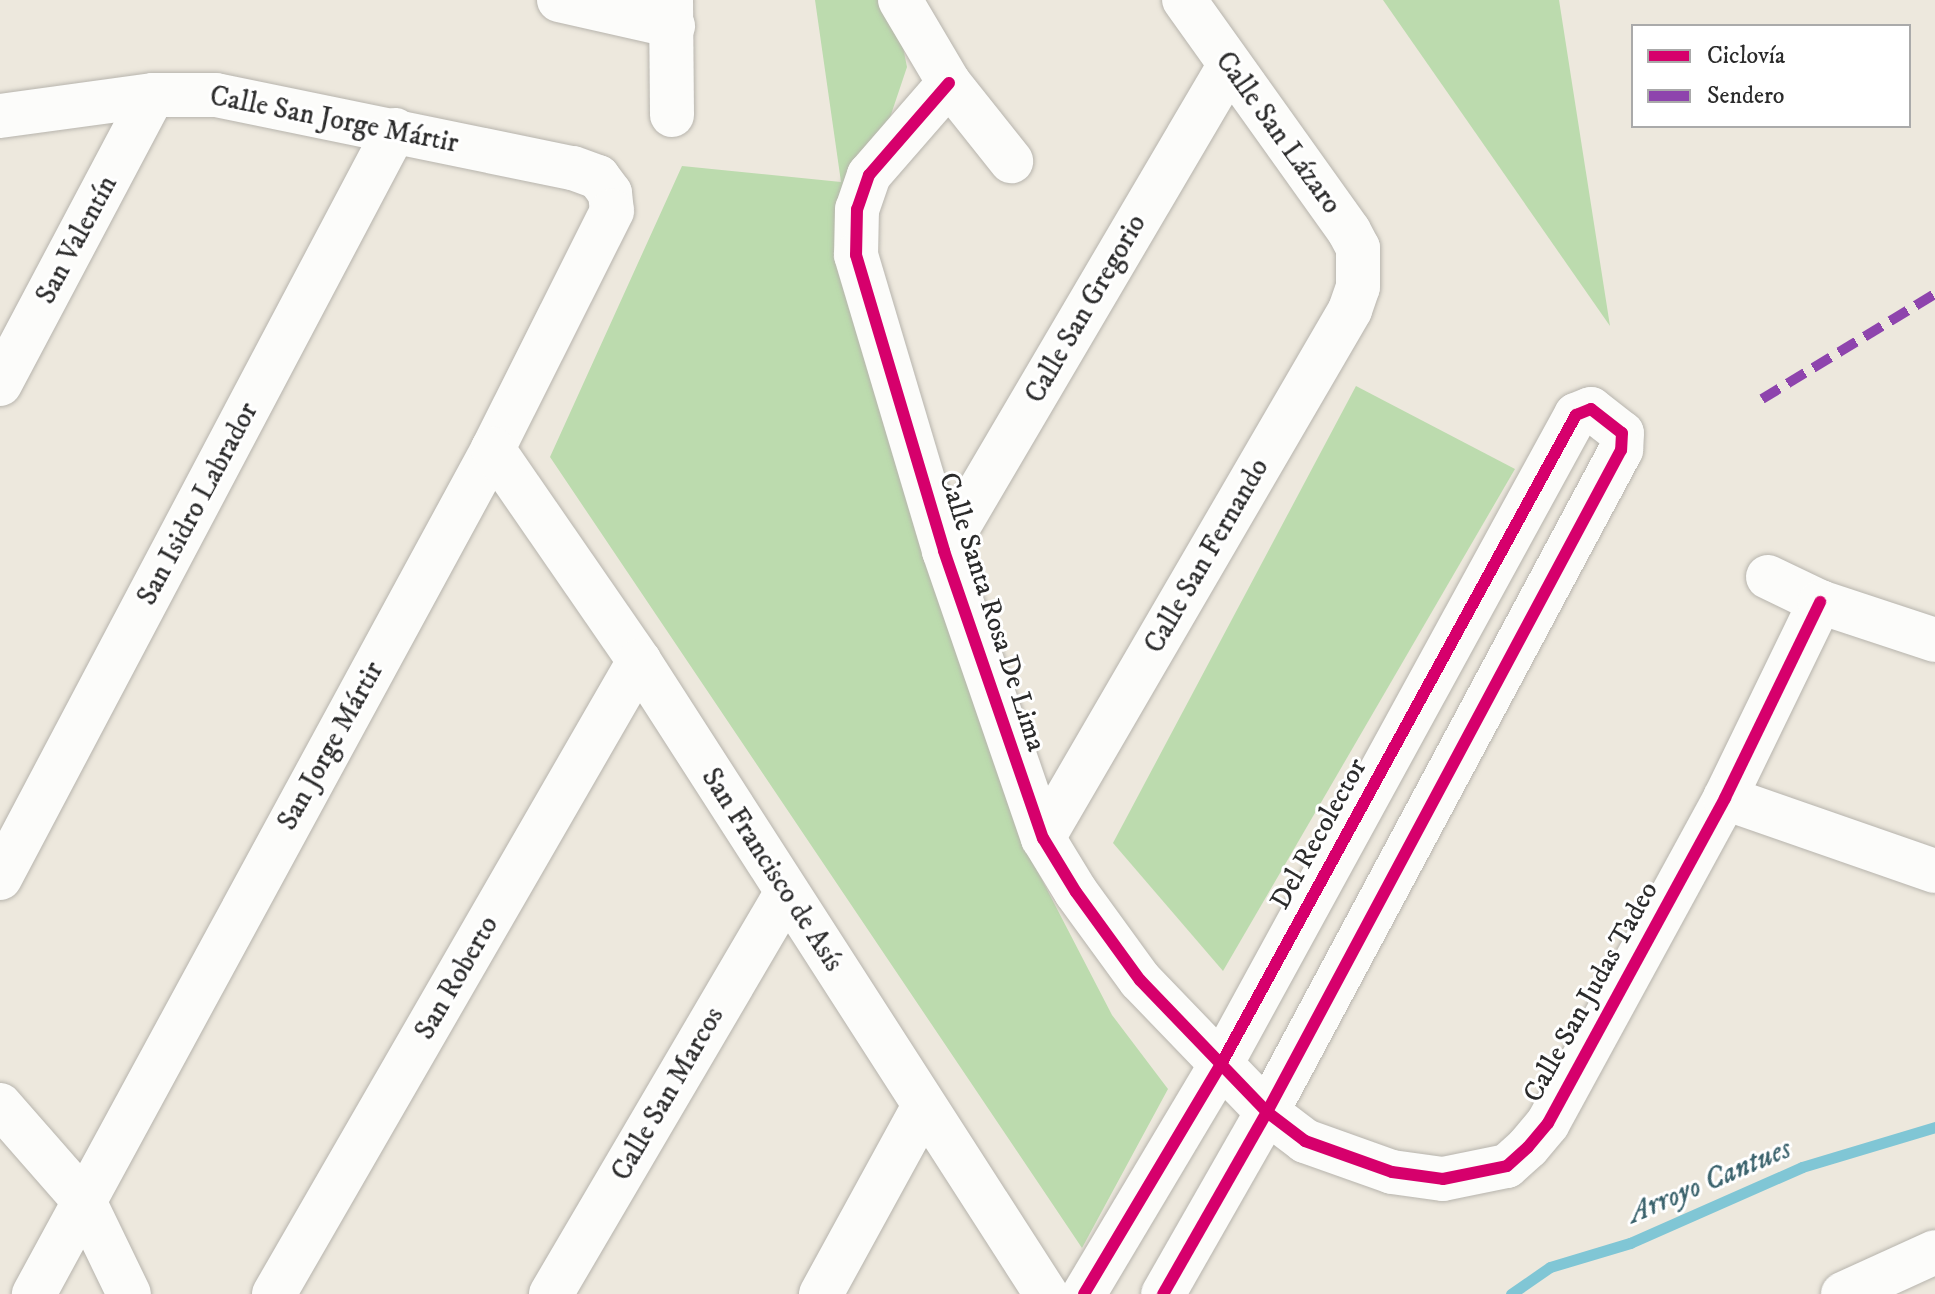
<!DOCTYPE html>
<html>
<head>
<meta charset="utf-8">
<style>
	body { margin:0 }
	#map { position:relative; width:1935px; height:1294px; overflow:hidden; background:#ede8dd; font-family:"IM FELL DW Pica",serif }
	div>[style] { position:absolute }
	.green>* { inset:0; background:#bcdbae }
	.stream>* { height:11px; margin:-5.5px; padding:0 5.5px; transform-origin:5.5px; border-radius:5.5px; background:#80c6d5 }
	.roads { filter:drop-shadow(0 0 2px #b7b4ad) drop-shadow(0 0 2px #b7b4ad) }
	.minor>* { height:44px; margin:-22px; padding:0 22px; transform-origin:22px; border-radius:22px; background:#fcfcfa }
	.quiet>* { height:10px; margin-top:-5px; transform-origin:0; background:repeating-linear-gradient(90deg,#8e44ad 0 20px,transparent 0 30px) }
	.cycleway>* { height:12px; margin:-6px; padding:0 6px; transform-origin:6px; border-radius:6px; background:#d6006c }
	span { translate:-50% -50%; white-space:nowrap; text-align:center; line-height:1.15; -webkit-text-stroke:6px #fff; paint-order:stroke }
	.street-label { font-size:28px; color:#2b2b2b }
	.water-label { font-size:30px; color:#3b636d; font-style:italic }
	.legend { position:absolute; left:1631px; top:24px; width:280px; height:104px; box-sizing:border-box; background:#fff; border:2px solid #aaa; margin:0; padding:10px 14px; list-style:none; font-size:24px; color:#2b2b2b }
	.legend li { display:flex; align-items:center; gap:16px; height:40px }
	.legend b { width:40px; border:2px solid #aaa }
</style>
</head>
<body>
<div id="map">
	<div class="green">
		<div style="clip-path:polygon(815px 0,878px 0,898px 22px,907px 67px,865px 192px,852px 308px,1026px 849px,1112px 1015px,1168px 1089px,1082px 1248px,550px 457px,682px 166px,841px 182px)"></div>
		<div style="clip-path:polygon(1383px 0,1559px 0,1610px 326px)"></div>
		<div style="clip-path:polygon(1356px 386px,1515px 469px,1223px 971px,1113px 843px)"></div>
	</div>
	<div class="stream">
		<div style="left:1511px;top:1294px;width:47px;rotate:-34.7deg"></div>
		<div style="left:1550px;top:1267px;width:84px;rotate:-16.7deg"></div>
		<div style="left:1630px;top:1243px;width:188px;rotate:-23.8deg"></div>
		<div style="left:1802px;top:1167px;width:139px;rotate:-16.7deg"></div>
	</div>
	<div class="roads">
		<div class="minor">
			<div style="left:559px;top:0;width:117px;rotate:12.8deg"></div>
			<div style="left:671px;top:0;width:115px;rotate:89.5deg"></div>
			<div style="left:900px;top:0;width:96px;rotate:59.4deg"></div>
			<div style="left:949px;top:83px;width:100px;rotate:51.5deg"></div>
			<div style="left:949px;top:83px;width:122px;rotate:131deg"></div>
			<div style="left:869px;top:175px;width:36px;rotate:109deg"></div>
			<div style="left:857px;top:209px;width:46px;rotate:91.2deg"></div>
			<div style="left:856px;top:255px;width:309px;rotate:73.4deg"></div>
			<div style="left:944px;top:551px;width:304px;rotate:71deg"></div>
			<div style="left:1043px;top:838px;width:63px;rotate:58.6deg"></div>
			<div style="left:1076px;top:892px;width:109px;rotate:54deg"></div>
			<div style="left:1140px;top:980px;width:183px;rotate:46.1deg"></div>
			<div style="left:1267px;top:1112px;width:48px;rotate:37.3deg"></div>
			<div style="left:1305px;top:1141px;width:92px;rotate:19.6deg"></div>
			<div style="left:1392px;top:1172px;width:51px;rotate:7.8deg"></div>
			<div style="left:1443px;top:1179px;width:65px;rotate:-11.5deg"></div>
			<div style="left:1507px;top:1166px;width:28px;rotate:-42deg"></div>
			<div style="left:1528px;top:1147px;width:31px;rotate:-50deg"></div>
			<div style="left:1548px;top:1123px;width:370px;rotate:-61.4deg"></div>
			<div style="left:1725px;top:798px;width:218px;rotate:-64.1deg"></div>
			<div style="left:0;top:116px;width:154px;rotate:-7.8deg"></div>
			<div style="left:153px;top:95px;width:63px"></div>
			<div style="left:216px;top:95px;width:364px;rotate:11.6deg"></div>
			<div style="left:573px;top:168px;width:27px;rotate:20deg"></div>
			<div style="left:598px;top:177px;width:20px;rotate:53deg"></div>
			<div style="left:610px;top:193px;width:18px;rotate:84deg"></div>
			<div style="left:612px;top:211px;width:266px;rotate:116.6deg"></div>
			<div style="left:493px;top:449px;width:962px;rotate:118.51deg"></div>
			<div style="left:0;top:384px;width:327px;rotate:-62.1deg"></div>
			<div style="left:493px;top:449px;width:257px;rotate:55.4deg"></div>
			<div style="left:639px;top:661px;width:753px;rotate:57.26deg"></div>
			<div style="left:944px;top:551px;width:563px;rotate:-59.56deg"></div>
			<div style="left:1768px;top:577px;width:58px;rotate:25.7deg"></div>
			<div style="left:1820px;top:602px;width:121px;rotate:18.3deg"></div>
			<div style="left:1725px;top:798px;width:222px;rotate:19.2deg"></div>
			<div style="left:1043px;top:838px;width:611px;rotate:-59.82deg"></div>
			<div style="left:1350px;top:310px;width:24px;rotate:-71deg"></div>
			<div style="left:1358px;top:287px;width:39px;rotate:-90deg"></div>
			<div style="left:1358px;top:248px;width:19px;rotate:-118deg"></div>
			<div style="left:1349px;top:231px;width:284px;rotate:-125.5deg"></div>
			<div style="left:0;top:878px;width:846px;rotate:-62.16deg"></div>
			<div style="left:0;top:1105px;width:128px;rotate:48.8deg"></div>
			<div style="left:84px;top:1201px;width:103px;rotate:64.2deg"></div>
			<div style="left:274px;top:1294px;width:731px;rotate:-60.03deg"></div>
			<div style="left:551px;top:1294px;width:465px;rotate:-59.6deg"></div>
			<div style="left:821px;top:1294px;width:214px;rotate:-61.3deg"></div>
			<div style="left:1084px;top:1294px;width:265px;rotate:-59.2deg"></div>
			<div style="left:1220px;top:1066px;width:742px;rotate:-61.33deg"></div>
			<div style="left:1576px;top:415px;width:16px;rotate:-22deg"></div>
			<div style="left:1591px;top:409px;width:39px;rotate:38deg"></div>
			<div style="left:1622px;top:433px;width:17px;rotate:93deg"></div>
			<div style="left:1621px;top:450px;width:751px;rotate:118.14deg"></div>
			<div style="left:1267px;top:1112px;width:210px;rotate:119.7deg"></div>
			<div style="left:1843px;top:1294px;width:101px;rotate:-24.5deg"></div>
		</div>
	</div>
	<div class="quiet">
		<div style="left:1762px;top:399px;width:202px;rotate:-31.3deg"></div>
	</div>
	<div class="cycleway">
		<div style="left:949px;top:83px;width:122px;rotate:131deg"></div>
		<div style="left:869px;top:175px;width:36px;rotate:109deg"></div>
		<div style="left:857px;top:209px;width:46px;rotate:91.2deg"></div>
		<div style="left:856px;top:255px;width:309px;rotate:73.4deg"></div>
		<div style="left:944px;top:551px;width:304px;rotate:71deg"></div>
		<div style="left:1043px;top:838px;width:63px;rotate:58.6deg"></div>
		<div style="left:1076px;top:892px;width:109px;rotate:54deg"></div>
		<div style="left:1140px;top:980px;width:183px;rotate:46.1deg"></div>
		<div style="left:1267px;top:1112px;width:48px;rotate:37.3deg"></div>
		<div style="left:1305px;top:1141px;width:92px;rotate:19.6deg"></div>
		<div style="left:1392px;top:1172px;width:51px;rotate:7.8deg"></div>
		<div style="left:1443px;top:1179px;width:65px;rotate:-11.5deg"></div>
		<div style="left:1507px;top:1166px;width:28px;rotate:-42deg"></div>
		<div style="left:1528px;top:1147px;width:31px;rotate:-50deg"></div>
		<div style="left:1548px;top:1123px;width:370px;rotate:-61.4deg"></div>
		<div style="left:1725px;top:798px;width:218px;rotate:-64.1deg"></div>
		<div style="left:1084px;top:1294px;width:265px;rotate:-59.2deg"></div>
		<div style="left:1220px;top:1066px;width:742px;rotate:-61.33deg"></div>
		<div style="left:1576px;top:415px;width:16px;rotate:-22deg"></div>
		<div style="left:1591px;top:409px;width:39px;rotate:38deg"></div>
		<div style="left:1622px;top:433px;width:17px;rotate:93deg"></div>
		<div style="left:1621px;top:450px;width:751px;rotate:118.14deg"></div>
		<div style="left:1267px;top:1112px;width:210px;rotate:119.7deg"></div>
	</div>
	<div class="street-label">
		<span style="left:334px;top:120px;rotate:11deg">Calle San Jorge Mártir</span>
		<span style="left:1278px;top:133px;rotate:54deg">Calle San Lázaro</span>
		<span style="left:77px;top:240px;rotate:-62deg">San Valentín</span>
		<span style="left:1086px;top:309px;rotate:-60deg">Calle San Gregorio</span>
		<span style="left:198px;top:504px;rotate:-62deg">San Isidro Labrador</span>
		<span style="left:1207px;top:556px;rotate:-60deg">Calle San Fernando</span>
		<span style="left:992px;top:612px;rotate:72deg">Calle Santa Rosa De Lima</span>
		<span style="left:331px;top:746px;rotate:-61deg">San Jorge Mártir</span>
		<span style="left:1319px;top:834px;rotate:-61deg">Del Recolector</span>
		<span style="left:772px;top:870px;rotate:57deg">San Francisco de Asís</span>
		<span style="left:457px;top:978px;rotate:-60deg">San Roberto</span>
		<span style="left:1591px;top:992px;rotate:-61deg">Calle San Judas Tadeo</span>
		<span style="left:668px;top:1094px;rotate:-60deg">Calle San Marcos</span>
	</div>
	<div class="water-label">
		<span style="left:1710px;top:1182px;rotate:-23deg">Arroyo Cantues</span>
	</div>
	<ul class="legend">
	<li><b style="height:10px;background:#d6006c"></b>Ciclovía</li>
	<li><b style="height:10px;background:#8e44ad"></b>Sendero</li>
	</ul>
</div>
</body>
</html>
